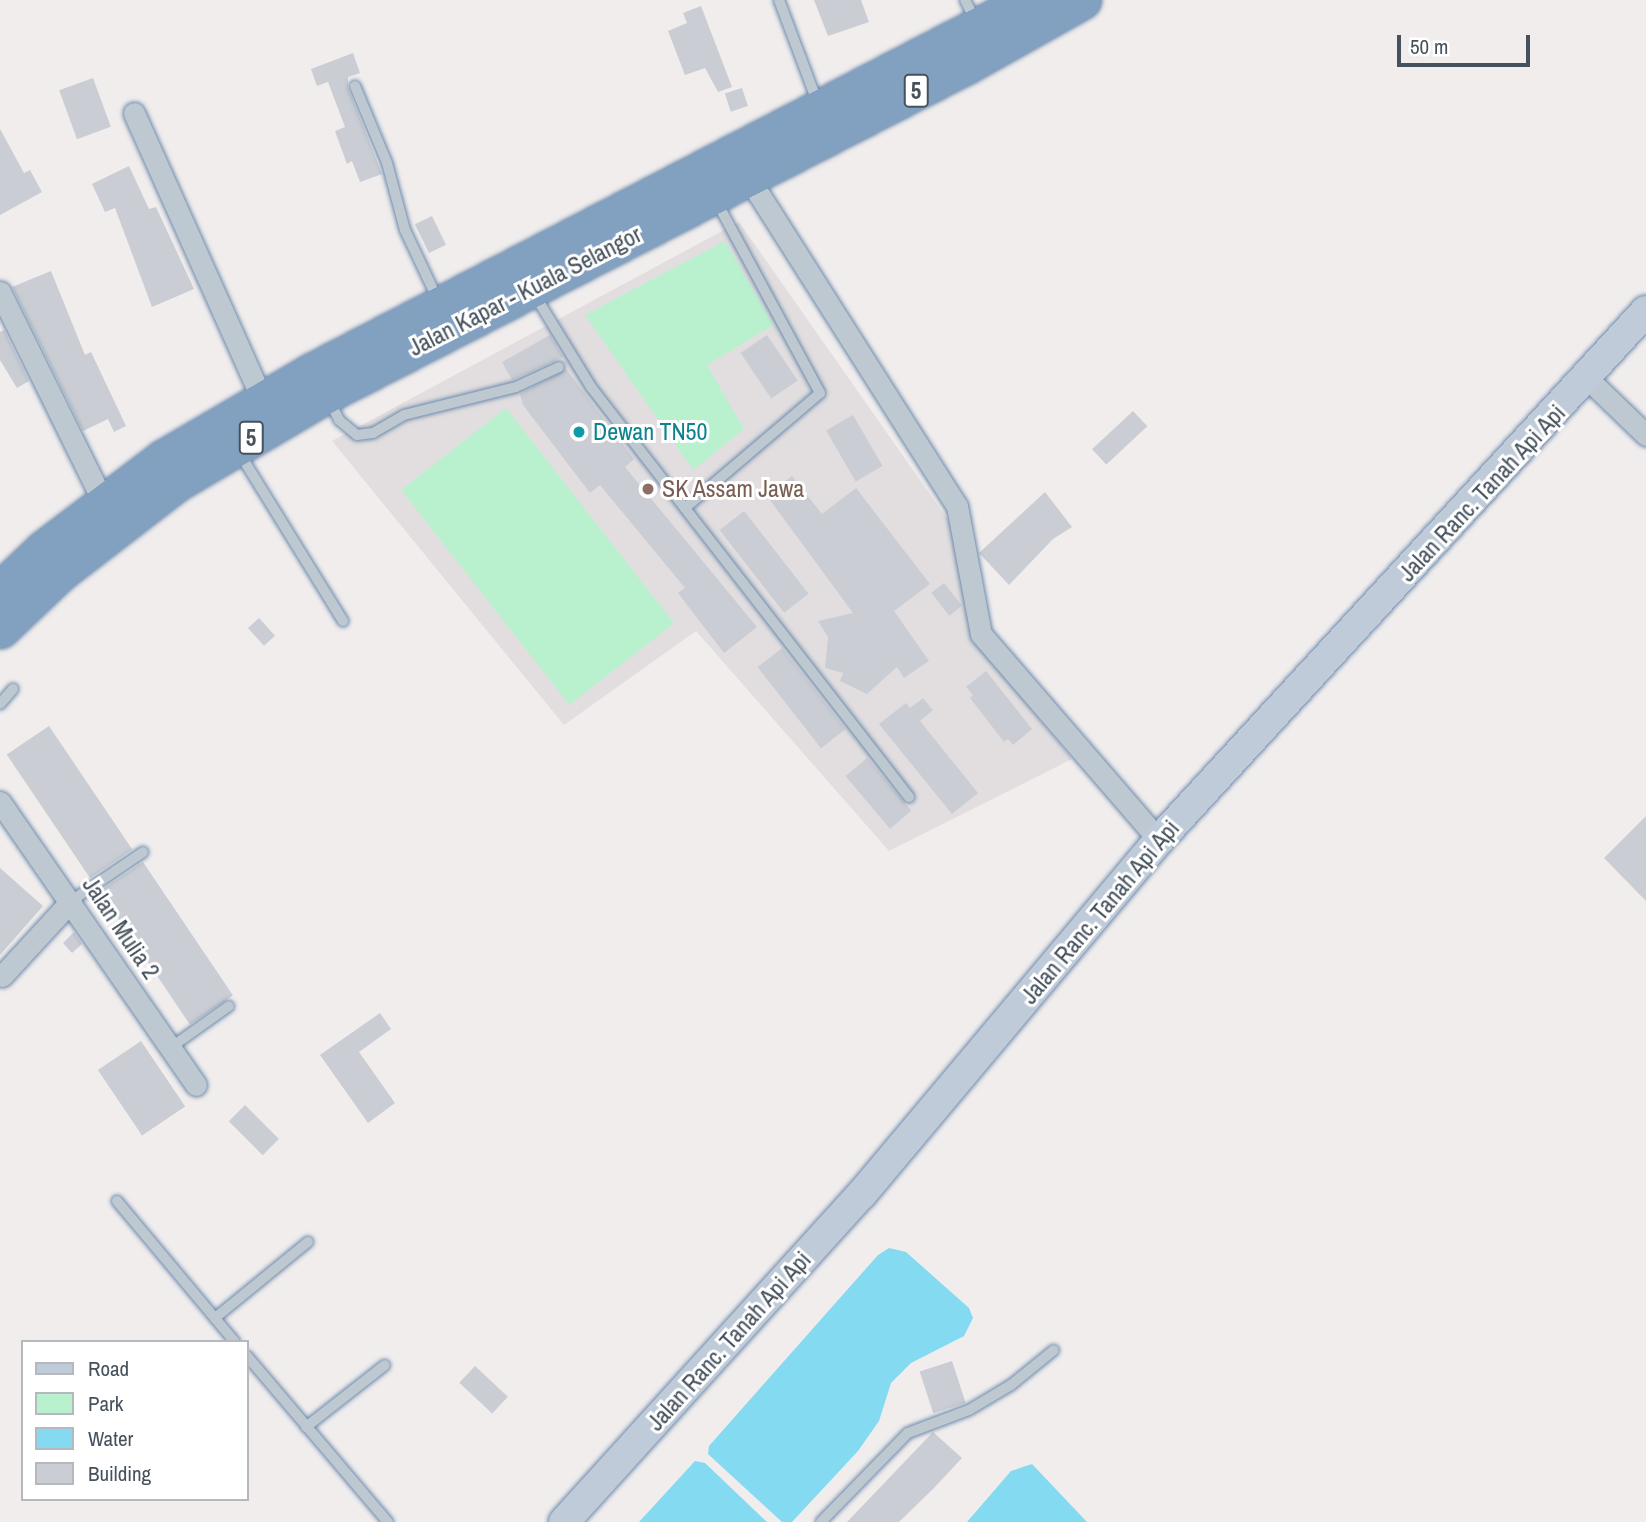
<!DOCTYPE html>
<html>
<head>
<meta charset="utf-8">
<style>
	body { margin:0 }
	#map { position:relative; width:1646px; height:1522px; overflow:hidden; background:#f1eded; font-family:"Archivo Narrow",sans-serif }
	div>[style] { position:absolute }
	.education>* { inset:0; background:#e2dedf }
	.green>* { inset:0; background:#b9f1cf; transform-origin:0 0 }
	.water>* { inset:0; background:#83daf1 }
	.building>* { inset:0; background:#cacdd3; transform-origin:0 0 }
	.roads { filter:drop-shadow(0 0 2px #6e8bac) drop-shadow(0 0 2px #6e8bac) }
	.lane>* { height:10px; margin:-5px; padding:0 5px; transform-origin:5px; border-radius:5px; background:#bdc8d1 }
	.street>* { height:21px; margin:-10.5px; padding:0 10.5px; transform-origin:10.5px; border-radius:10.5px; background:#bdc8d1 }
	.secondary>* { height:30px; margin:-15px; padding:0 15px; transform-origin:15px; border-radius:15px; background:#bfcbd8 }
	.highway>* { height:37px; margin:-18.5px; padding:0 18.5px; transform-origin:18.5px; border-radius:18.5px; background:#82a0c0 }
	.dots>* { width:19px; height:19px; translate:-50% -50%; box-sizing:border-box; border:4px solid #fff; border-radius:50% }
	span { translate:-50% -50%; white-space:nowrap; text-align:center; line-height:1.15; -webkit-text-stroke:6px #fff; paint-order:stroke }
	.shield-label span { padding:2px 5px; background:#fff; border:2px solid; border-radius:5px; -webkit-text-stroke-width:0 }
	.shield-label { font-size:23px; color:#45515c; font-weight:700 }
	.street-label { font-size:24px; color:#45515c }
	.culture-label { font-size:24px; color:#0d838f }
	.left { translate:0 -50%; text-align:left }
	.education-label { font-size:24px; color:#785e54 }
	.legend { position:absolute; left:21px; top:1340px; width:228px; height:161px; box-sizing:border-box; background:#fff; border:2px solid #b5b9be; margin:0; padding:9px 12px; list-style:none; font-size:21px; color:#45515c }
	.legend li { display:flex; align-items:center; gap:14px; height:35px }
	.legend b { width:35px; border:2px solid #b5b9be }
	.scale { position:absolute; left:1397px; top:35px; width:133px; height:32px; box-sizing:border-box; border:4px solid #45515c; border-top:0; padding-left:9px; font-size:21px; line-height:24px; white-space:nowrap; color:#45515c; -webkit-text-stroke:5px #fff; paint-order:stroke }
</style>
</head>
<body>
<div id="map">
	<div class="education">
		<div style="clip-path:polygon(739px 222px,960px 537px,976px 642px,1072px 759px,889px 851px,696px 631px,564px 725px,332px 441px)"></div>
	</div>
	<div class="green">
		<div style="clip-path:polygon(725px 241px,773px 325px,707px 365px,744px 429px,693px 470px,585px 315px)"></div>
		<div style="left:506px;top:408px;width:273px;height:133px;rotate:52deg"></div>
	</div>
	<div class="water">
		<div style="clip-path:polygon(889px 1248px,906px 1252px,969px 1308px,973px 1318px,964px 1336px,911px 1363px,891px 1383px,879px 1421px,858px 1451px,792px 1522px,782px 1522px,708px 1454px,709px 1446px,878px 1255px)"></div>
		<div style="clip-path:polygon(695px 1461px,705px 1463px,767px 1522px,639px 1522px)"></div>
		<div style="clip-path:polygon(1032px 1464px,1087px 1522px,967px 1522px,1011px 1471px)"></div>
	</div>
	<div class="building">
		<div style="clip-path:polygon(814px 0,861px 0,869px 22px,828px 36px)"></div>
		<div style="clip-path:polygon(701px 6px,732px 87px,718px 92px,705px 68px,685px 75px,668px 31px,687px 23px,683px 13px)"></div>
		<div style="clip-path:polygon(353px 53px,360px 73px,348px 77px,348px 88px,382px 174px,360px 182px,352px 161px,347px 164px,335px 131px,345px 127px,328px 82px,317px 86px,311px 69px)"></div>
		<div style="left:93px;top:78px;width:52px;height:36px;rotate:70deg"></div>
		<div style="left:742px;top:88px;width:19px;height:18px;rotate:72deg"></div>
		<div style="clip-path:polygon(0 129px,24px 173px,30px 170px,42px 192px,0 215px)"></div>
		<div style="clip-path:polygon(129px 166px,149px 209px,156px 207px,194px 289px,152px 307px,115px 208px,105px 212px,92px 184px)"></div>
		<div style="left:432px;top:216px;width:32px;height:19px;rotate:64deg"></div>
		<div style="clip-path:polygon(51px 271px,85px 355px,91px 352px,126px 426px,114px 432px,108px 419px,83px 431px,12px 287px)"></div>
		<div style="clip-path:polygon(4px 330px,29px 381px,17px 388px,0 360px,0 332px)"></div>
		<div style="clip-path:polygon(550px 335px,563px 357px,512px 380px,502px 362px)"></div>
		<div style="left:767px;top:335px;width:55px;height:32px;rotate:56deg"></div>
		<div style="clip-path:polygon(566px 369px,634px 459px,625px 467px,757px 627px,724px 653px,678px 593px,685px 588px,600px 485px,590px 493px,523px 405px,520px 394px)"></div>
		<div style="left:1133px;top:411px;width:21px;height:56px;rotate:47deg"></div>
		<div style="left:853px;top:415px;width:59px;height:31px;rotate:60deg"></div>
		<div style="clip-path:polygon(792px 476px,822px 514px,856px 488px,930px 584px,894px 611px,929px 661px,904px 678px,897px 667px,867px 694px,840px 681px,843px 673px,825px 668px,828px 637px,818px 621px,853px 613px,767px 496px)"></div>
		<div style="clip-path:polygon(1045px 492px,1072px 527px,1053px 539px,1009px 585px,979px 553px)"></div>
		<div style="left:744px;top:511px;width:105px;height:31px;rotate:52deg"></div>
		<div style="left:944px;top:583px;width:29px;height:16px;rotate:52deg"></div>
		<div style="left:259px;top:618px;width:24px;height:15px;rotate:48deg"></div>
		<div style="left:782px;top:648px;width:103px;height:31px;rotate:52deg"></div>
		<div style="clip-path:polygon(986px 671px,1032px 729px,1013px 745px,1008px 739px,1004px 742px,970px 698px,973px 695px,966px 687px)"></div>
		<div style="clip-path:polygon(923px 698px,933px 710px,920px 721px,978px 793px,952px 814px,879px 724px,906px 703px,910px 708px)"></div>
		<div style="left:49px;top:726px;width:149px;height:51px;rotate:56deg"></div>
		<div style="left:867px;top:758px;width:69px;height:28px;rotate:50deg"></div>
		<div style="clip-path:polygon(1646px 816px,1646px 901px,1604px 858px)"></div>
		<div style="left:143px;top:862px;width:161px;height:52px;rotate:56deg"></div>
		<div style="clip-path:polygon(0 868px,43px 906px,0 955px)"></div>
		<div style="clip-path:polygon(74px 932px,82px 944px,72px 953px,63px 943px)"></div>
		<div style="clip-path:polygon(380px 1013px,391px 1029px,359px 1052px,395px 1103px,368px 1123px,320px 1055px)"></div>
		<div style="left:141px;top:1041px;width:79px;height:52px;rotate:56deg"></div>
		<div style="left:245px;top:1105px;width:48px;height:23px;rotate:45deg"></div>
		<div style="left:952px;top:1361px;width:44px;height:34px;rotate:72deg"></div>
		<div style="left:475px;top:1366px;width:45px;height:23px;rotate:43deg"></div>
		<div style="clip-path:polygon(933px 1432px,962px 1458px,933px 1489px,899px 1522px,847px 1522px)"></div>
	</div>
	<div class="roads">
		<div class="lane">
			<div style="left:779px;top:0;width:111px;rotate:69.4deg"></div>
			<div style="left:965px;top:0;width:25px;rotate:63deg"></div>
			<div style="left:355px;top:86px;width:83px;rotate:67.4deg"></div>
			<div style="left:387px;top:163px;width:69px;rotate:75deg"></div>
			<div style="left:405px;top:230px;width:77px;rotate:64.8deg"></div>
			<div style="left:534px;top:294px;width:109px;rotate:58.5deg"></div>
			<div style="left:591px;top:387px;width:519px;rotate:52.2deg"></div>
			<div style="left:328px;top:398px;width:25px;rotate:63deg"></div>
			<div style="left:339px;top:420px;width:23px;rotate:40deg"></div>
			<div style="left:357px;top:435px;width:16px;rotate:-7deg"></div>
			<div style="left:373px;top:433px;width:36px;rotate:-30deg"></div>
			<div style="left:404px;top:415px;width:115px;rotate:-14deg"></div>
			<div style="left:516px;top:387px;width:47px;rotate:-24.9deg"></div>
			<div style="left:238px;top:451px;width:200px;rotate:58.3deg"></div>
			<div style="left:685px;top:508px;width:177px;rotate:-40.4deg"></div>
			<div style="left:820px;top:393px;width:218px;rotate:-118.4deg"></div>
			<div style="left:0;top:704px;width:20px;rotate:-49deg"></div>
			<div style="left:71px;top:901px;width:87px;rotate:-34.2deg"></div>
			<div style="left:170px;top:1048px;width:72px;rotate:-35.4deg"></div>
			<div style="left:117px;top:1201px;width:184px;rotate:50.1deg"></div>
			<div style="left:215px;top:1318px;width:120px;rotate:-39.3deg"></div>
			<div style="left:247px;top:1356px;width:218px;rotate:49.7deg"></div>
			<div style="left:306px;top:1427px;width:100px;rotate:-38.1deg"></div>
			<div style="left:821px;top:1522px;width:124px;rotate:-45.7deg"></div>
			<div style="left:908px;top:1433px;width:65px;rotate:-20.7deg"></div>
			<div style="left:969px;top:1410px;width:49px;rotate:-30.8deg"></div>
			<div style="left:1011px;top:1385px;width:55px;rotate:-39.1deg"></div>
		</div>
		<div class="street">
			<div style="left:134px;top:113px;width:316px;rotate:65.9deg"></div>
			<div style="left:748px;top:177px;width:390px;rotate:57.6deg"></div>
			<div style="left:957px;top:506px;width:130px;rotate:79.4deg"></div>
			<div style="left:981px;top:634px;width:272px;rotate:49.2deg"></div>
			<div style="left:0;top:292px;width:233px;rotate:63.8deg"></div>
			<div style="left:1588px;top:379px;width:81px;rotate:44deg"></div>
			<div style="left:0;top:802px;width:344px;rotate:55.3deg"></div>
			<div style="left:2px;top:976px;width:102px;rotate:-47.4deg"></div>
		</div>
		<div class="secondary">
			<div style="left:564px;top:1522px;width:442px;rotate:-47.8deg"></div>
			<div style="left:861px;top:1195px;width:463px;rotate:-50deg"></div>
			<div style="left:1159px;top:840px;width:719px;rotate:-47.37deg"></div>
		</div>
		<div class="highway">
			<div style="left:0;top:591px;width:59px;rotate:-43.6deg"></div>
			<div style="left:43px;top:550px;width:151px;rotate:-37.2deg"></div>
			<div style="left:163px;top:459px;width:173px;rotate:-30.3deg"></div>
			<div style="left:312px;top:372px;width:808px;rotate:-27.42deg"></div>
			<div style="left:0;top:629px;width:83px;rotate:-43.5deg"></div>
			<div style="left:60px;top:572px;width:148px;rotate:-37.6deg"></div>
			<div style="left:177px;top:482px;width:173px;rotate:-30.6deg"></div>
			<div style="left:326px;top:394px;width:720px;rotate:-27.21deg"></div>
			<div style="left:966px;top:65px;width:133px;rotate:-29.3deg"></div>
		</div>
	</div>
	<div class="dots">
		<div style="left:579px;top:432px;background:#0f9aa8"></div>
		<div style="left:648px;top:489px;background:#8d6e63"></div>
	</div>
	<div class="shield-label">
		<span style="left:916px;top:91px">5</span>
		<span style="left:251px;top:438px">5</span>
	</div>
	<div class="street-label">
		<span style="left:525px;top:291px;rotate:-27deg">Jalan Kapar - Kuala Selangor</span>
		<span style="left:1482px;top:493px;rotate:-47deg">Jalan Ranc. Tanah Api Api</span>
		<span style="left:1100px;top:912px;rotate:-50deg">Jalan Ranc. Tanah Api Api</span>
		<span style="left:121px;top:928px;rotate:56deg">Jalan Mulia 2</span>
		<span style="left:729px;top:1341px;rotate:-48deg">Jalan Ranc. Tanah Api Api</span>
	</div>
	<div class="culture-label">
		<span class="left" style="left:593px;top:432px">Dewan TN50</span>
	</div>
	<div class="education-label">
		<span class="left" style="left:662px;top:489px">SK Assam Jawa</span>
	</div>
	<ul class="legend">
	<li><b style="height:9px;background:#bfcbd8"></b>Road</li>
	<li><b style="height:19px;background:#b9f1cf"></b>Park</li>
	<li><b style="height:19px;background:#83daf1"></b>Water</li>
	<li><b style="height:19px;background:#cacdd3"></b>Building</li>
	</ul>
	<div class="scale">50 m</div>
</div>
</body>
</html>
